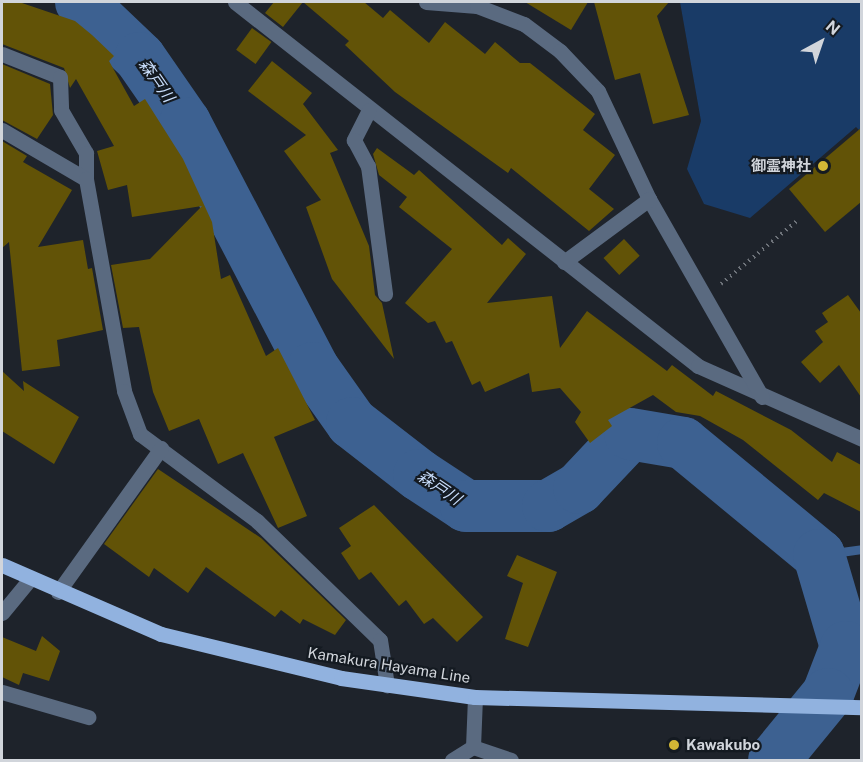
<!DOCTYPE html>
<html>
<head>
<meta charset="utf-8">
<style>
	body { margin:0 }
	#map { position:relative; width:863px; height:762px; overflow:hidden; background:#1e232b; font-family:"Public Sans","Noto Sans JP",sans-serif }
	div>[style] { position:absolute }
	.green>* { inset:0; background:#193b67 }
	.stream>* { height:9px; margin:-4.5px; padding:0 4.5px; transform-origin:4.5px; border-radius:4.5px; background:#3d6191 }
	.river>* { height:52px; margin:-26px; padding:0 26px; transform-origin:26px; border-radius:26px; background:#3d6191 }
	.building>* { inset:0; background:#625307; transform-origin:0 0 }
	.path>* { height:4px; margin-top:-2px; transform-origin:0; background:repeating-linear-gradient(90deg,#6f747b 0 1.5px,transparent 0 6px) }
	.minor>* { height:15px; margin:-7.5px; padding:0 7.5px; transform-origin:7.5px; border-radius:7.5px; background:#5a6a80 }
	.major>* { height:15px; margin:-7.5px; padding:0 7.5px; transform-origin:7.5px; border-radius:7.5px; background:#91b2df }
	.dots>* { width:16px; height:16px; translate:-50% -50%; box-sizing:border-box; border:3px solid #141a21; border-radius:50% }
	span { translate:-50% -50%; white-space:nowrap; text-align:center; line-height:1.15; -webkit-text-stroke:4.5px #141a21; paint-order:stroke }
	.poi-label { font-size:15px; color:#d1d5db; font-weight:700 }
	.right { translate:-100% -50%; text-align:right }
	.left { translate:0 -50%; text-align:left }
	.street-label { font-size:15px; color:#d1d5db }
	.water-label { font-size:16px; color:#c8ddfb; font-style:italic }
	.frame { position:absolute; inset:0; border:3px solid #d1d5db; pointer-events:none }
	.north { position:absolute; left:791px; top:12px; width:60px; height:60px; -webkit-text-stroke:4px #141a21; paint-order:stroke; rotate:40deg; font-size:16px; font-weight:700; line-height:24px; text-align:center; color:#d1d5db }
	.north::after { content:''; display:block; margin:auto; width:21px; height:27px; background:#d1d5db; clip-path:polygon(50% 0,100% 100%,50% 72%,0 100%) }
</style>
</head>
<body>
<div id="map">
	<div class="green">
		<div style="clip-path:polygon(680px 2px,861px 2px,861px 132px,856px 127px,750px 218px,704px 204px,687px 169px,701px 121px)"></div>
	</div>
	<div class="stream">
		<div style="left:819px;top:555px;width:43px;rotate:-7.9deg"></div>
	</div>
	<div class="river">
		<div style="left:81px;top:2px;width:81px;rotate:43.5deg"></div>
		<div style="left:140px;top:58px;width:79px;rotate:55.3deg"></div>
		<div style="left:185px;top:123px;width:276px;rotate:62.4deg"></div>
		<div style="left:313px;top:368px;width:67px;rotate:54.7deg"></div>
		<div style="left:352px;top:423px;width:85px;rotate:37.8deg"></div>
		<div style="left:419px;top:475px;width:56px;rotate:33.4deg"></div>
		<div style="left:466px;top:506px;width:82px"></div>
		<div style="left:548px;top:506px;width:36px;rotate:-30deg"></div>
		<div style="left:579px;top:488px;width:74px;rotate:-46.6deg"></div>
		<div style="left:630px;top:434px;width:54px;rotate:9.6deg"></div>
		<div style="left:683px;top:443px;width:176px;rotate:39.5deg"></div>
		<div style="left:819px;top:555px;width:96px;rotate:73.6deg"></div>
		<div style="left:846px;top:647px;width:50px;rotate:111deg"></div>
		<div style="left:828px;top:694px;width:85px;rotate:129.3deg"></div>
	</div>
	<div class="building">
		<div style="clip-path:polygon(2px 2px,19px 2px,75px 21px,92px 35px,114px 56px,109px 61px,134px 106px,145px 99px,183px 159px,212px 222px,221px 279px,230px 275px,266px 356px,278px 348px,315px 420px,274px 437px,307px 516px,278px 528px,243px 453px,218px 464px,199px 419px,169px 431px,153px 392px,139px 327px,123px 328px,111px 265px,150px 259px,202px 206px,132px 217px,127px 185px,108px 190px,97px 151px,114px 146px,76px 79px,70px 88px,64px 68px,2px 44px)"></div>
		<div style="clip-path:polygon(274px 2px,364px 2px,383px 18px,390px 10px,429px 43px,445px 22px,485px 54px,495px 42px,520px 63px,530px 63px,595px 114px,583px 130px,615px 155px,589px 189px,614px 209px,589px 231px,511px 168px,508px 173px,395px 92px,345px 45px,349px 41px,303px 2px,283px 27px,265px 13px)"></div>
		<div style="clip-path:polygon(525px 2px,588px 2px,571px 30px)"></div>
		<div style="clip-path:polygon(594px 2px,669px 2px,657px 16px,689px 115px,653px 124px,640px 73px,615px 80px)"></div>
		<div style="left:252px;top:28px;width:24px;height:27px;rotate:36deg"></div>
		<div style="clip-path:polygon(272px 61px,312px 93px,303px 104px,338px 150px,330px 153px,369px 246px,375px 295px,382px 303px,394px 359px,332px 279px,306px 207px,321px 200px,284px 151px,306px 135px,248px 91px)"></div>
		<div style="clip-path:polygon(2px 64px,50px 84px,53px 115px,37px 139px,2px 120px)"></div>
		<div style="clip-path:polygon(861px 128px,861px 202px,825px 232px,789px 189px)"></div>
		<div style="clip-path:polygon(2px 141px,27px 156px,23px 162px,72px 190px,38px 247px,83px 240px,88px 269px,92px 268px,103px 330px,57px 340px,60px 366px,22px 371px,9px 242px,2px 248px)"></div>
		<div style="clip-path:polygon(377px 148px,414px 175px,419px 170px,502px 245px,508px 238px,526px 254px,487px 303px,552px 296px,560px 348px,587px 311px,667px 371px,672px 365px,713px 396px,716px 391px,791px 430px,832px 462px,837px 452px,861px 465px,861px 512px,824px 493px,818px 500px,743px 440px,700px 416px,676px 412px,653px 395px,608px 420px,612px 426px,590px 443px,575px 422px,581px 412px,560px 388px,532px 392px,529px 373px,485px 392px,480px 381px,472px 385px,452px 341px,446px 343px,435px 321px,428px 323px,405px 303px,452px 249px,399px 207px,407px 197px,379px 175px,373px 154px)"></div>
		<div style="left:624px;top:239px;width:23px;height:28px;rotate:47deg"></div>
		<div style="clip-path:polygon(848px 295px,861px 313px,861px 397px,839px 365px,820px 383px,801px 362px,823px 342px,815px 331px,828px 322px,822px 313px)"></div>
		<div style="clip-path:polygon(2px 371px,24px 391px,23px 381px,79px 417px,54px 464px,2px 431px)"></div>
		<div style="clip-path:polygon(158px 469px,261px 538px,346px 620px,335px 635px,303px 619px,300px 624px,281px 610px,275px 617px,206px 567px,188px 593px,154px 568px,149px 577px,104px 544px)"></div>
		<div style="clip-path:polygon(374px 505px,483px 617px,457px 642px,433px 618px,424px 624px,406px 600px,399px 606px,371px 572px,359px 580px,341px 553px,351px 546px,339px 528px)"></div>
		<div style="clip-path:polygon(517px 555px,557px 572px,528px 647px,505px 639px,523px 583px,507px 576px)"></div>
		<div style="clip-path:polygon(42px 636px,60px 651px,49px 681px,23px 673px,19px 685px,2px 677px,2px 637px,36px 651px)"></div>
	</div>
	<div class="path">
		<div style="left:721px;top:284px;width:100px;rotate:-39.7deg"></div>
	</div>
	<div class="minor">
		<div style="left:235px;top:2px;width:589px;rotate:38.17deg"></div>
		<div style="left:698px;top:366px;width:180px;rotate:24deg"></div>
		<div style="left:426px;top:2px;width:51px;rotate:4.5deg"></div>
		<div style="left:477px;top:6px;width:50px;rotate:21deg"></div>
		<div style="left:524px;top:24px;width:45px;rotate:36.9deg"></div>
		<div style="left:560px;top:51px;width:55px;rotate:46.5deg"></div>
		<div style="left:598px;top:91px;width:119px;rotate:64.7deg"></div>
		<div style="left:649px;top:199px;width:228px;rotate:60.3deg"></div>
		<div style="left:2px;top:54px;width:62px;rotate:21.6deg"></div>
		<div style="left:60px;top:77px;width:33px;rotate:88deg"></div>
		<div style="left:61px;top:110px;width:50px;rotate:59.8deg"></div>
		<div style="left:86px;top:153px;width:26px;rotate:90deg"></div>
		<div style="left:369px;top:110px;width:34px;rotate:117deg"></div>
		<div style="left:354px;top:140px;width:30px;rotate:62deg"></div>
		<div style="left:368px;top:166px;width:129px;rotate:82.4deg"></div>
		<div style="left:2px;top:130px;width:97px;rotate:30.3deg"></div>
		<div style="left:86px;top:179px;width:215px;rotate:79.8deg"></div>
		<div style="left:124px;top:391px;width:46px;rotate:69.6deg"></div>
		<div style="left:140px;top:434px;width:146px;rotate:36.6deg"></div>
		<div style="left:257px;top:521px;width:171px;rotate:44.1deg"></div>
		<div style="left:380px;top:640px;width:46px;rotate:81.2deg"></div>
		<div style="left:564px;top:262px;width:106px;rotate:-36.5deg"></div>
		<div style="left:58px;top:592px;width:177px;rotate:-54.4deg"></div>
		<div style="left:2px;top:613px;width:44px;rotate:-50.5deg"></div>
		<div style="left:2px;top:692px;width:90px;rotate:16.2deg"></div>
		<div style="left:473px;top:747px;width:40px;rotate:18.9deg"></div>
		<div style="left:452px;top:760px;width:25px;rotate:-32deg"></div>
		<div style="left:473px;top:747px;width:50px;rotate:-87.7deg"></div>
	</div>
	<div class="major">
		<div style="left:2px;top:565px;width:173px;rotate:23.5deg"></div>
		<div style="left:161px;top:634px;width:185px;rotate:13.7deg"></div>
		<div style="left:341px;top:678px;width:135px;rotate:8.1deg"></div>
		<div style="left:475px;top:697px;width:387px;rotate:1.5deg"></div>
	</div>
	<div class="dots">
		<div style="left:823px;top:166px;background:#d2b635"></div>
		<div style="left:674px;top:745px;background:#d2b635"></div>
	</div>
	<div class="poi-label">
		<span class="right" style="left:811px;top:166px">御霊神社</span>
		<span class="left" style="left:686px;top:745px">Kawakubo</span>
	</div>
	<div class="street-label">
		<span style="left:389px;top:665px;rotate:9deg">Kamakura Hayama Line</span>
	</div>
	<div class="water-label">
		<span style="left:156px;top:81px;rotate:55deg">森戸川</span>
		<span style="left:439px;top:488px;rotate:34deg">森戸川</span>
	</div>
	<div class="frame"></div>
	<div class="north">N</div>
</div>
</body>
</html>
